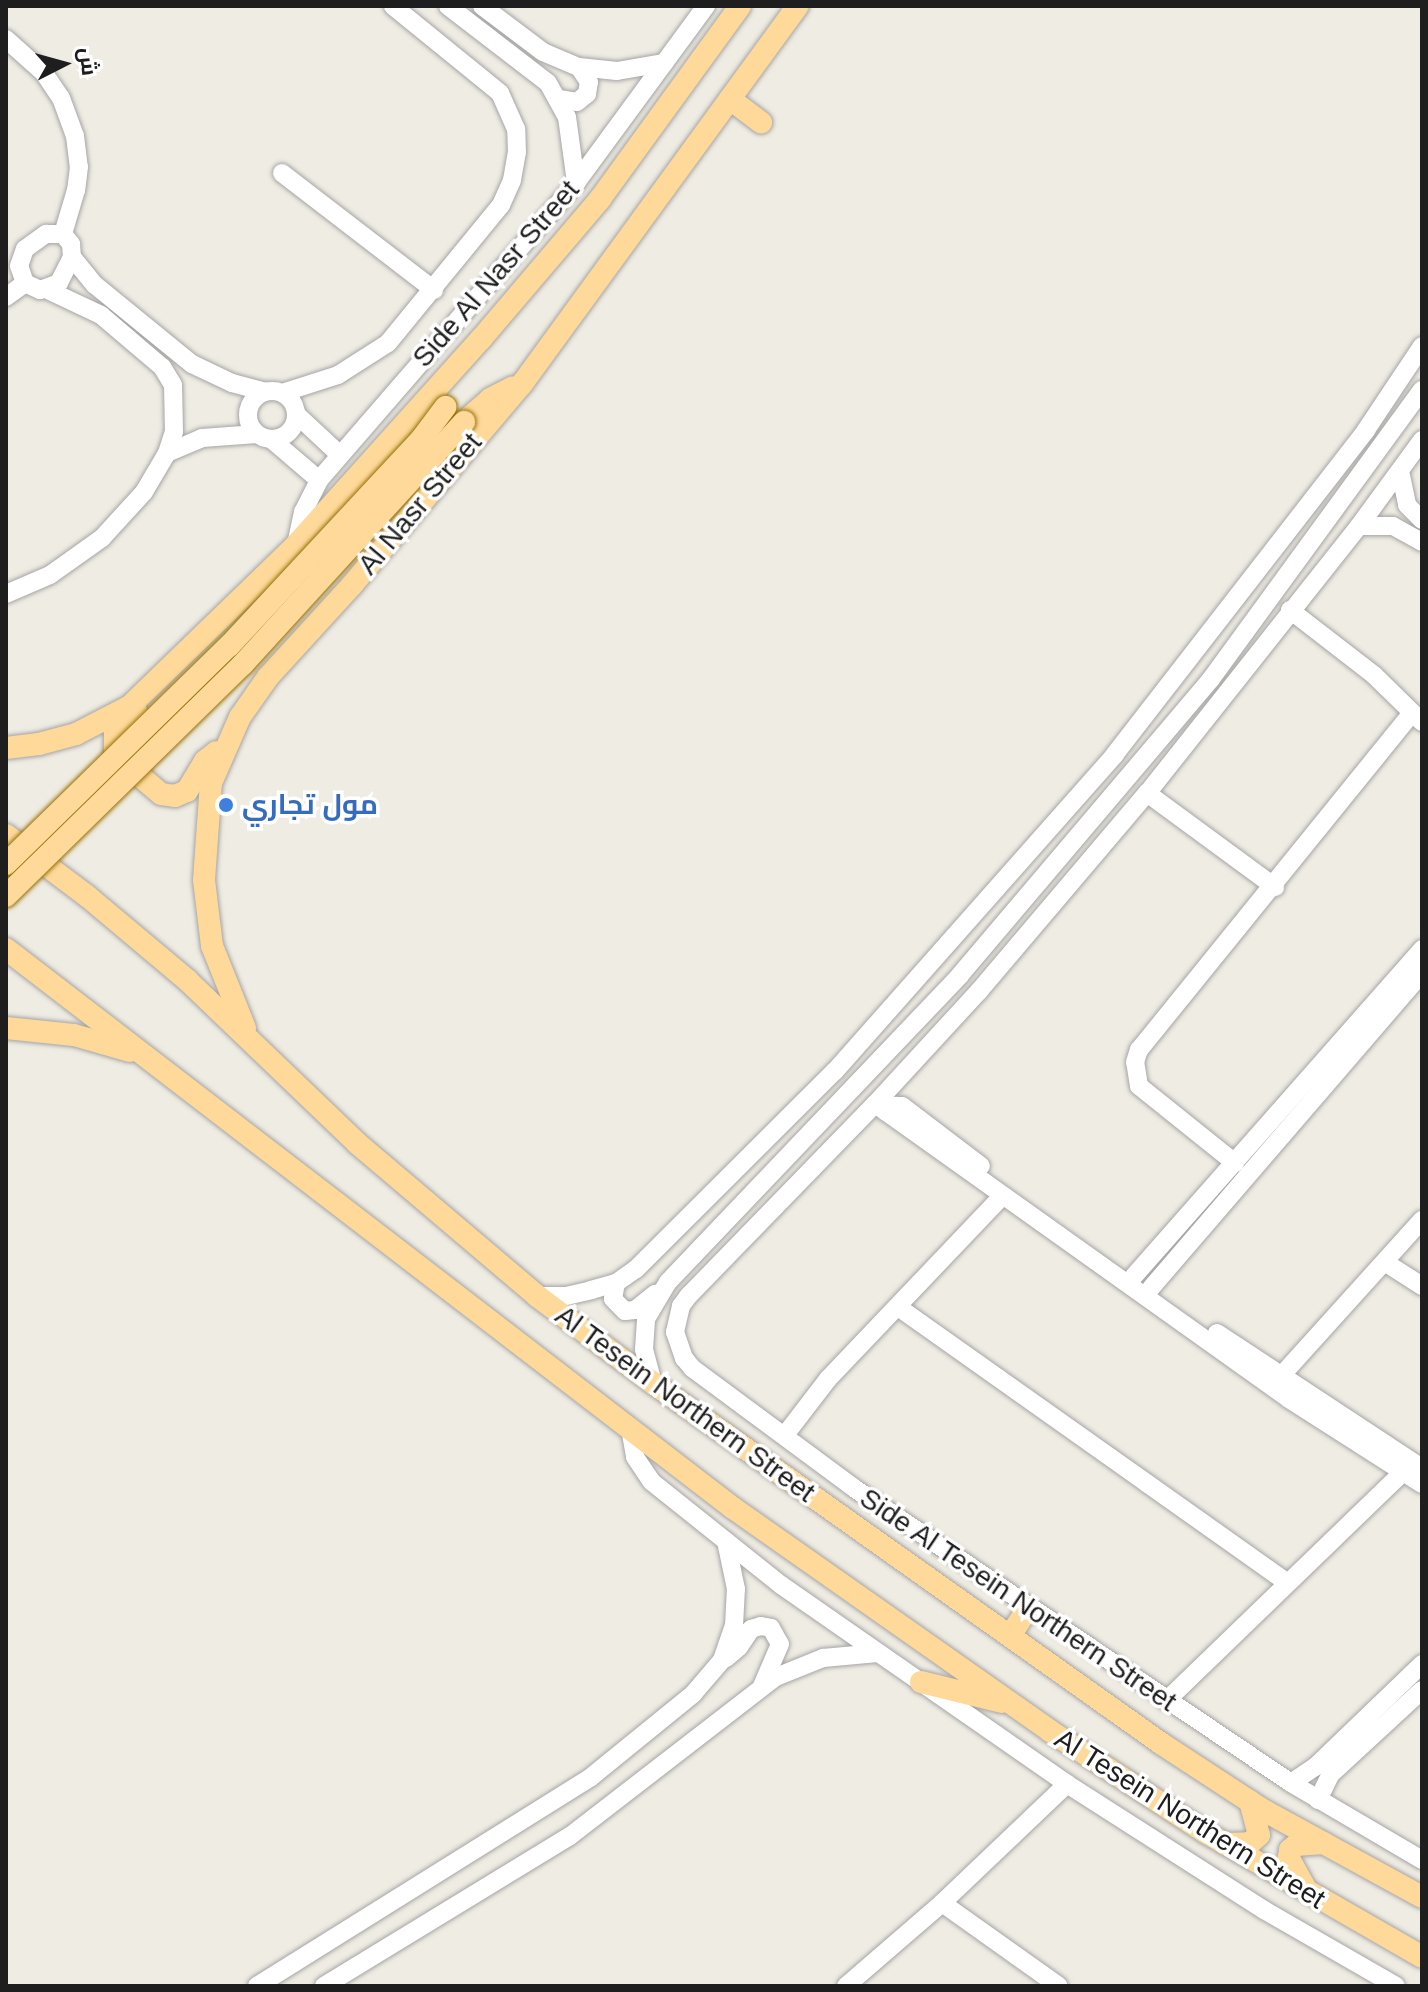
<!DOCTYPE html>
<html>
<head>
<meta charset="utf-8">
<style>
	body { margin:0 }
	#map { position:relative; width:1428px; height:1992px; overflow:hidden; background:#efece3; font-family:Arial,Cairo,sans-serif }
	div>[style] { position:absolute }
	.roads { filter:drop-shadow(0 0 2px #a5a5a5) drop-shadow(0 0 2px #a5a5a5) }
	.minor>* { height:18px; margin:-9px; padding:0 9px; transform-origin:9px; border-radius:9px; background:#fff }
	.minor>.ring { margin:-9px; padding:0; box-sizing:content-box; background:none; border:18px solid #fff; border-radius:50% }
	.major>* { height:22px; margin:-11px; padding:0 11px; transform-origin:11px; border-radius:11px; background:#fed999 }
	.bridges { filter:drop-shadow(0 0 2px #976f00) drop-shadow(0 0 2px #976f00) }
	.major-bridge>* { height:22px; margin:-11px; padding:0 11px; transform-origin:11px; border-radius:11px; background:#fed999 }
	.dots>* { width:22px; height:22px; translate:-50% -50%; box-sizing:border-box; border:4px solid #fff; border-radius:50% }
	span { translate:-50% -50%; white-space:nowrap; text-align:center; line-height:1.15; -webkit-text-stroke:7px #fff; paint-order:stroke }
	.street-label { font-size:28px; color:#1e1e1e }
	.shop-label { font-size:28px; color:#366cbe; font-weight:700 }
	.left { translate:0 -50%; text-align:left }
	.frame { position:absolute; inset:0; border:8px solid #1e1e1e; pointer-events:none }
	.north { position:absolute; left:24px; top:24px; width:80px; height:80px; -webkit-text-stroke:6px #fff; paint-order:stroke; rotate:84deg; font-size:22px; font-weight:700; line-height:32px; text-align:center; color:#1e1e1e }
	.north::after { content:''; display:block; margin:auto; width:28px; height:36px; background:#1e1e1e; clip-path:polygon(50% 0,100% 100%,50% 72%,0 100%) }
</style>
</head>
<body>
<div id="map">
	<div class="roads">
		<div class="minor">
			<div style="left:448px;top:6px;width:126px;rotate:37.6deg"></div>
			<div style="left:548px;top:83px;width:39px;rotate:61deg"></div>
			<div style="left:567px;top:117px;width:67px;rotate:82.2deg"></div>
			<div style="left:482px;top:6px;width:76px;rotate:37deg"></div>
			<div style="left:543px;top:52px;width:39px;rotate:23deg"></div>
			<div style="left:579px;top:67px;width:38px;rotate:6deg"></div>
			<div style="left:617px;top:71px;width:48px;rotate:-9.7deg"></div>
			<div style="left:6px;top:39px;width:51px;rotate:41.8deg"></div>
			<div style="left:44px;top:73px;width:30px;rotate:56deg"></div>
			<div style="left:61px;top:98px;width:40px;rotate:69.8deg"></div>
			<div style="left:75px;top:136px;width:31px;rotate:83deg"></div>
			<div style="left:79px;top:167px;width:23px;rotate:97deg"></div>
			<div style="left:76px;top:190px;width:46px;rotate:106.5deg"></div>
			<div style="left:559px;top:99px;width:18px;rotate:9deg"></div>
			<div style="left:577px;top:102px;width:13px;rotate:-39deg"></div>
			<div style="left:587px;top:94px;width:12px;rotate:-81deg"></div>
			<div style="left:589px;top:82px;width:18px;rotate:-124deg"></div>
			<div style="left:282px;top:173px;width:192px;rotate:37.6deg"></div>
			<div style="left:46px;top:234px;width:17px"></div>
			<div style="left:63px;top:234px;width:13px;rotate:51deg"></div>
			<div style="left:71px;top:244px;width:13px;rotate:86deg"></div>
			<div style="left:72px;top:257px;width:29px;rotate:117deg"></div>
			<div style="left:59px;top:283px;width:20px;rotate:160deg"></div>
			<div style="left:40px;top:290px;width:17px;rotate:-155deg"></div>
			<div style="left:25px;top:283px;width:18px;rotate:-109deg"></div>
			<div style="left:19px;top:266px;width:18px;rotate:-71deg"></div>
			<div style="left:25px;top:249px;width:26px;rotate:-36deg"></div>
			<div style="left:72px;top:257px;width:36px;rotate:51deg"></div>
			<div style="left:95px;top:285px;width:125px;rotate:39.2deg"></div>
			<div style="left:192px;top:364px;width:44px;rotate:25.4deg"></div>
			<div style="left:232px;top:383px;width:34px;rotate:15deg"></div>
			<div style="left:6px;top:297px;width:24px;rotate:-36deg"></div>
			<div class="ring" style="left:248px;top:391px;width:30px;height:30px"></div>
			<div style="left:282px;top:393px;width:59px;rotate:-17.8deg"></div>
			<div style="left:338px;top:375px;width:59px;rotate:-32.6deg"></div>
			<div style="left:388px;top:343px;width:178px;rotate:-50.7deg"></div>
			<div style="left:501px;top:205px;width:27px;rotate:-66deg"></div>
			<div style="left:512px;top:180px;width:28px;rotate:-80deg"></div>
			<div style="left:517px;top:152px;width:23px;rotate:-92deg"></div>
			<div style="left:516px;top:129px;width:39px;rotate:-114deg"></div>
			<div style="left:500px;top:93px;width:138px;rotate:-140.9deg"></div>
			<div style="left:296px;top:414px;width:60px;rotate:43deg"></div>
			<div style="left:271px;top:439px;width:63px;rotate:40.5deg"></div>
			<div style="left:1422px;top:440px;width:107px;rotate:126.2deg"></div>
			<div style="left:1359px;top:526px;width:341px;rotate:128.4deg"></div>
			<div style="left:1147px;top:793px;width:260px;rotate:130.3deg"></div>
			<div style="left:979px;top:991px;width:154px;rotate:132.6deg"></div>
			<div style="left:875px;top:1104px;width:267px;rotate:134.2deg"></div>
			<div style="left:689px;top:1295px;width:14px;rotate:126deg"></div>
			<div style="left:681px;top:1306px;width:27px;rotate:103deg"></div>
			<div style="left:675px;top:1332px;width:28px;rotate:71deg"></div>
			<div style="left:684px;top:1358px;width:13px;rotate:51deg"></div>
			<div style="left:692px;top:1368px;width:202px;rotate:36.5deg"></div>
			<div style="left:854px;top:1488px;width:527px;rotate:34.02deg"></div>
			<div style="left:1291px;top:1783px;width:152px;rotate:30.4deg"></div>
			<div style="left:167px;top:453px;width:38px;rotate:-23deg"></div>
			<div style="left:202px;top:438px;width:55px;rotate:-4.2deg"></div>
			<div style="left:1400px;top:471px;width:35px;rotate:78deg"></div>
			<div style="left:1407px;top:505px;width:21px;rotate:45deg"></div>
			<div style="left:1359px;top:526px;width:34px"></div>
			<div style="left:1393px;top:526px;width:33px;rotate:29deg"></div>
			<div style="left:296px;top:545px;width:34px;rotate:-78deg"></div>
			<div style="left:303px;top:512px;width:36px;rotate:-63deg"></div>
			<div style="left:319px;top:480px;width:393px;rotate:-49.1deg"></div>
			<div style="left:576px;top:183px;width:220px;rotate:-53.7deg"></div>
			<div style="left:6px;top:594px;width:48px;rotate:-23.4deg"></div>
			<div style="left:50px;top:575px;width:64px;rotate:-35.4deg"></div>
			<div style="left:102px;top:538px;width:62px;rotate:-47.6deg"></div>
			<div style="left:144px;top:492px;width:45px;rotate:-59.5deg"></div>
			<div style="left:167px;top:453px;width:22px;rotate:-72deg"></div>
			<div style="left:174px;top:432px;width:47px;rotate:-91.2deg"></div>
			<div style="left:173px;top:385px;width:21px;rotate:-121deg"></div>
			<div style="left:162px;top:367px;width:80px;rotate:-139.6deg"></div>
			<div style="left:101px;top:315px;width:59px;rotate:-154.7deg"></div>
			<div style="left:1290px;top:610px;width:106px;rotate:37.7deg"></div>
			<div style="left:1374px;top:675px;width:67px;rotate:44.4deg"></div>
			<div style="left:1147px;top:793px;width:159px;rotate:36.3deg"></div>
			<div style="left:875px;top:1104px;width:508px;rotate:35.47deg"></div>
			<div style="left:1289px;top:1399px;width:158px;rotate:32.6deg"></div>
			<div style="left:886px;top:1112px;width:12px;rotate:-31deg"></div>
			<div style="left:896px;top:1106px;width:6px"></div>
			<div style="left:902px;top:1106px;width:99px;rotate:37.2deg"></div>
			<div style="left:1235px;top:1163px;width:123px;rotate:-141.3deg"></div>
			<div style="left:1139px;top:1086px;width:24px;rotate:-99deg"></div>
			<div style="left:1135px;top:1062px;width:13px;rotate:-72deg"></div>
			<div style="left:1139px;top:1050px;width:432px;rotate:-51deg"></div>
			<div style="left:1386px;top:1263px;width:43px;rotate:32.6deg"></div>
			<div style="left:1134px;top:1276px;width:436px;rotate:-48.6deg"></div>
			<div style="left:616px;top:1283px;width:16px;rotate:101deg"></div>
			<div style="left:613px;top:1299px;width:17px;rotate:45deg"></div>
			<div style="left:625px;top:1311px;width:10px;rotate:-6deg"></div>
			<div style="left:635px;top:1310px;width:26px;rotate:-39deg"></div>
			<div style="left:1151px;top:1288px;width:416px;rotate:-49.3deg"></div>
			<div style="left:537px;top:1296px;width:29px"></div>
			<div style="left:566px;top:1296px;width:26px;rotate:-13deg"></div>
			<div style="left:591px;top:1290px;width:26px;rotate:-16deg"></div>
			<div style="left:616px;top:1283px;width:24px;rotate:-35deg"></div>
			<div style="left:636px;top:1269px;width:281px;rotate:-44.9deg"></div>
			<div style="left:835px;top:1071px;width:423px;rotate:-48.5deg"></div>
			<div style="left:1115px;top:754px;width:410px;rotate:-52.2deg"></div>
			<div style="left:1366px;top:430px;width:101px;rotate:-56.3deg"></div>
			<div style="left:898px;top:1307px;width:476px;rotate:35.3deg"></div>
			<div style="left:1217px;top:1333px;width:245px;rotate:33.4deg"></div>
			<div style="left:1280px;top:1377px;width:212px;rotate:-47.9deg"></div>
			<div style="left:653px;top:1383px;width:35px;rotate:-105deg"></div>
			<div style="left:644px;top:1349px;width:30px;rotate:-86deg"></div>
			<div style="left:646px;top:1319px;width:43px;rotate:-59.3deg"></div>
			<div style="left:668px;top:1282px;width:424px;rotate:-46.4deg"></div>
			<div style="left:960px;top:975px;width:388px;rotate:-49.7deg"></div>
			<div style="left:1211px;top:679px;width:358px;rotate:-53.9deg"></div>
			<div style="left:630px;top:1428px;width:29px;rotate:80deg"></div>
			<div style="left:635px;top:1457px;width:30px;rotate:56deg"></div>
			<div style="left:652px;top:1482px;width:165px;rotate:38.6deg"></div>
			<div style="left:781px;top:1585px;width:348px;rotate:34.8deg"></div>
			<div style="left:1067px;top:1784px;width:234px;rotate:32.6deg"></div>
			<div style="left:1264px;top:1910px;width:152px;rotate:29.9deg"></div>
			<div style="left:785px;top:1435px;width:71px;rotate:-52.5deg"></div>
			<div style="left:828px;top:1379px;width:253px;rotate:-46.4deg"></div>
			<div style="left:726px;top:1658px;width:17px;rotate:-40deg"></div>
			<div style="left:739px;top:1647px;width:22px;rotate:-56deg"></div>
			<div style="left:751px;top:1629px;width:10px;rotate:-17deg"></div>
			<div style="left:761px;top:1626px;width:10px;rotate:11deg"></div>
			<div style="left:771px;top:1628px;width:18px;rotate:61deg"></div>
			<div style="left:780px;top:1644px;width:46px;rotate:113.2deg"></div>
			<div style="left:1166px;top:1701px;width:330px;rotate:-44deg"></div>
			<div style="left:1291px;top:1783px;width:29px;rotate:-34deg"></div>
			<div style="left:1315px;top:1767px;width:149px;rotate:-43.9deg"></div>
			<div style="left:1318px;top:1800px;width:28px;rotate:-64deg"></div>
			<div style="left:1330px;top:1775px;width:125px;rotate:-42.7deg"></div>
			<div style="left:942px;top:1903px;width:143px;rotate:35.4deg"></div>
			<div style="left:257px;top:1986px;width:394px;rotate:-32deg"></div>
			<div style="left:591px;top:1777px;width:132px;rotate:-39.1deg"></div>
			<div style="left:693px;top:1694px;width:45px;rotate:-49.5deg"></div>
			<div style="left:722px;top:1660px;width:36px;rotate:-71deg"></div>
			<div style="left:734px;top:1626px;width:37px;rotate:-87deg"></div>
			<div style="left:736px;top:1589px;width:49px;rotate:-101.8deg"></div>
			<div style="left:324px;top:1986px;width:288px;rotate:-31.4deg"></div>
			<div style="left:570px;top:1836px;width:260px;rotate:-37.7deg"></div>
			<div style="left:776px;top:1677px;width:51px;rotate:-22deg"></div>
			<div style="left:823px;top:1658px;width:55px;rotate:-5.2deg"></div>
			<div style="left:846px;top:1986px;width:127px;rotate:-40.8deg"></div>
			<div style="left:942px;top:1903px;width:173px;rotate:-43.6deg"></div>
		</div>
		<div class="major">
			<div style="left:730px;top:99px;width:39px;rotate:37deg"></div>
			<div style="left:464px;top:422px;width:35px;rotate:-41deg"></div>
			<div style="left:490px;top:399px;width:25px;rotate:-27deg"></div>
			<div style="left:136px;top:711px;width:30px;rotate:135deg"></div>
			<div style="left:115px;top:732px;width:18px;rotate:90deg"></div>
			<div style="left:115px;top:750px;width:12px;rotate:59deg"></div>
			<div style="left:121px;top:760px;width:52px;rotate:40.4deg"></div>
			<div style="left:161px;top:794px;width:14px;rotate:8deg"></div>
			<div style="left:175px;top:796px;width:13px;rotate:-23deg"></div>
			<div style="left:187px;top:791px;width:35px;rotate:-59deg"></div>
			<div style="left:205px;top:761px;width:14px;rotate:-39deg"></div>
			<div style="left:6px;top:748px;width:33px;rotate:-7deg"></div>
			<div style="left:39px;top:744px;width:38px;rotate:-15deg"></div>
			<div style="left:76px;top:734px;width:61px;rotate:-27.4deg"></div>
			<div style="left:130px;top:706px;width:231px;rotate:-44.1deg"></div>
			<div style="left:296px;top:545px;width:277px;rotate:-48.1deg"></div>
			<div style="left:481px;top:339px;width:184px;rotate:-49.6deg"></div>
			<div style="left:600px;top:199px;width:238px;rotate:-54deg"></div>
			<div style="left:6px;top:835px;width:101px;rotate:37deg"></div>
			<div style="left:87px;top:896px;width:131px;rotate:40deg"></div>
			<div style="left:187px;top:980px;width:237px;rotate:43.8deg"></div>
			<div style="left:358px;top:1144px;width:235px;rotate:40.3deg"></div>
			<div style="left:537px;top:1296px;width:145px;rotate:36.9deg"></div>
			<div style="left:653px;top:1383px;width:624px;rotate:35.35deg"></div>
			<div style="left:1162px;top:1744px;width:121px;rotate:33.2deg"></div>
			<div style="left:1263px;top:1810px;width:181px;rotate:28.7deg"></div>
			<div style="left:6px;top:949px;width:917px;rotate:37.56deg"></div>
			<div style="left:733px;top:1508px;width:388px;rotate:35.1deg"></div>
			<div style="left:1050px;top:1731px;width:185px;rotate:33.1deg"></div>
			<div style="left:1205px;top:1832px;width:250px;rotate:29.9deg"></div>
			<div style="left:6px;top:1028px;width:68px;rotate:5.9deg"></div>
			<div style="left:74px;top:1035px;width:58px;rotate:15.9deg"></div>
			<div style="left:245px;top:1028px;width:88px;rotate:-111.9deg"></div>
			<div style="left:212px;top:946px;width:66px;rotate:-96.9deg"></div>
			<div style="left:204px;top:880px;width:97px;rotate:-85.9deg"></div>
			<div style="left:211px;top:783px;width:72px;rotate:-66.3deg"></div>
			<div style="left:240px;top:717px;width:49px;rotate:-55deg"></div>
			<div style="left:268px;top:677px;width:125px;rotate:-47.6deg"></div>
			<div style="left:352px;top:585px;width:263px;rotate:-49.8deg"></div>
			<div style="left:522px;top:384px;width:468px;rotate:-53.9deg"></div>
			<div style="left:1010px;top:1636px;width:33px;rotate:-57deg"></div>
			<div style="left:921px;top:1682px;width:83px;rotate:13.9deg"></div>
			<div style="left:1225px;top:1844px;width:25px;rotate:-2deg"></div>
			<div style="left:1250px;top:1843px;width:12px;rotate:-42deg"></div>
			<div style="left:1259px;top:1835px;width:35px;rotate:-105deg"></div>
			<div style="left:1307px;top:1891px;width:38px;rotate:-119deg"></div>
			<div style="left:1289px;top:1858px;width:8px;rotate:-83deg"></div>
			<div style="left:1290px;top:1850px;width:8px;rotate:-40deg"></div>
			<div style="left:1296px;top:1845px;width:28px;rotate:-4deg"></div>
		</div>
	</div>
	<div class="bridges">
		<div class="major-bridge">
			<div style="left:6px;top:864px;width:312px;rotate:-44.4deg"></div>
			<div style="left:229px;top:646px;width:284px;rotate:-47.1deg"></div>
			<div style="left:422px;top:438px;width:39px;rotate:-53deg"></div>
			<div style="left:6px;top:896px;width:332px;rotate:-44.4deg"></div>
			<div style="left:243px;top:664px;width:328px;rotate:-47.6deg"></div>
		</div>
	</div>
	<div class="dots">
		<div style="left:226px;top:805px;background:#3f7fe0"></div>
	</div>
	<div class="street-label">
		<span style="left:496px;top:274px;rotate:-49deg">Side Al Nasr Street</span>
		<span style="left:420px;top:504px;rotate:-50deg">Al Nasr Street</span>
		<span style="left:685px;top:1404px;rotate:36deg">Al Tesein Northern Street</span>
		<span style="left:1018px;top:1600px;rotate:34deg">Side Al Tesein Northern Street</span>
		<span style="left:1190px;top:1819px;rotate:32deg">Al Tesein Northern Street</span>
	</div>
	<div class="shop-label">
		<span class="left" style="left:242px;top:805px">مول تجاري</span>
	</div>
	<div class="frame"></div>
	<div class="north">ش</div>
</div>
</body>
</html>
